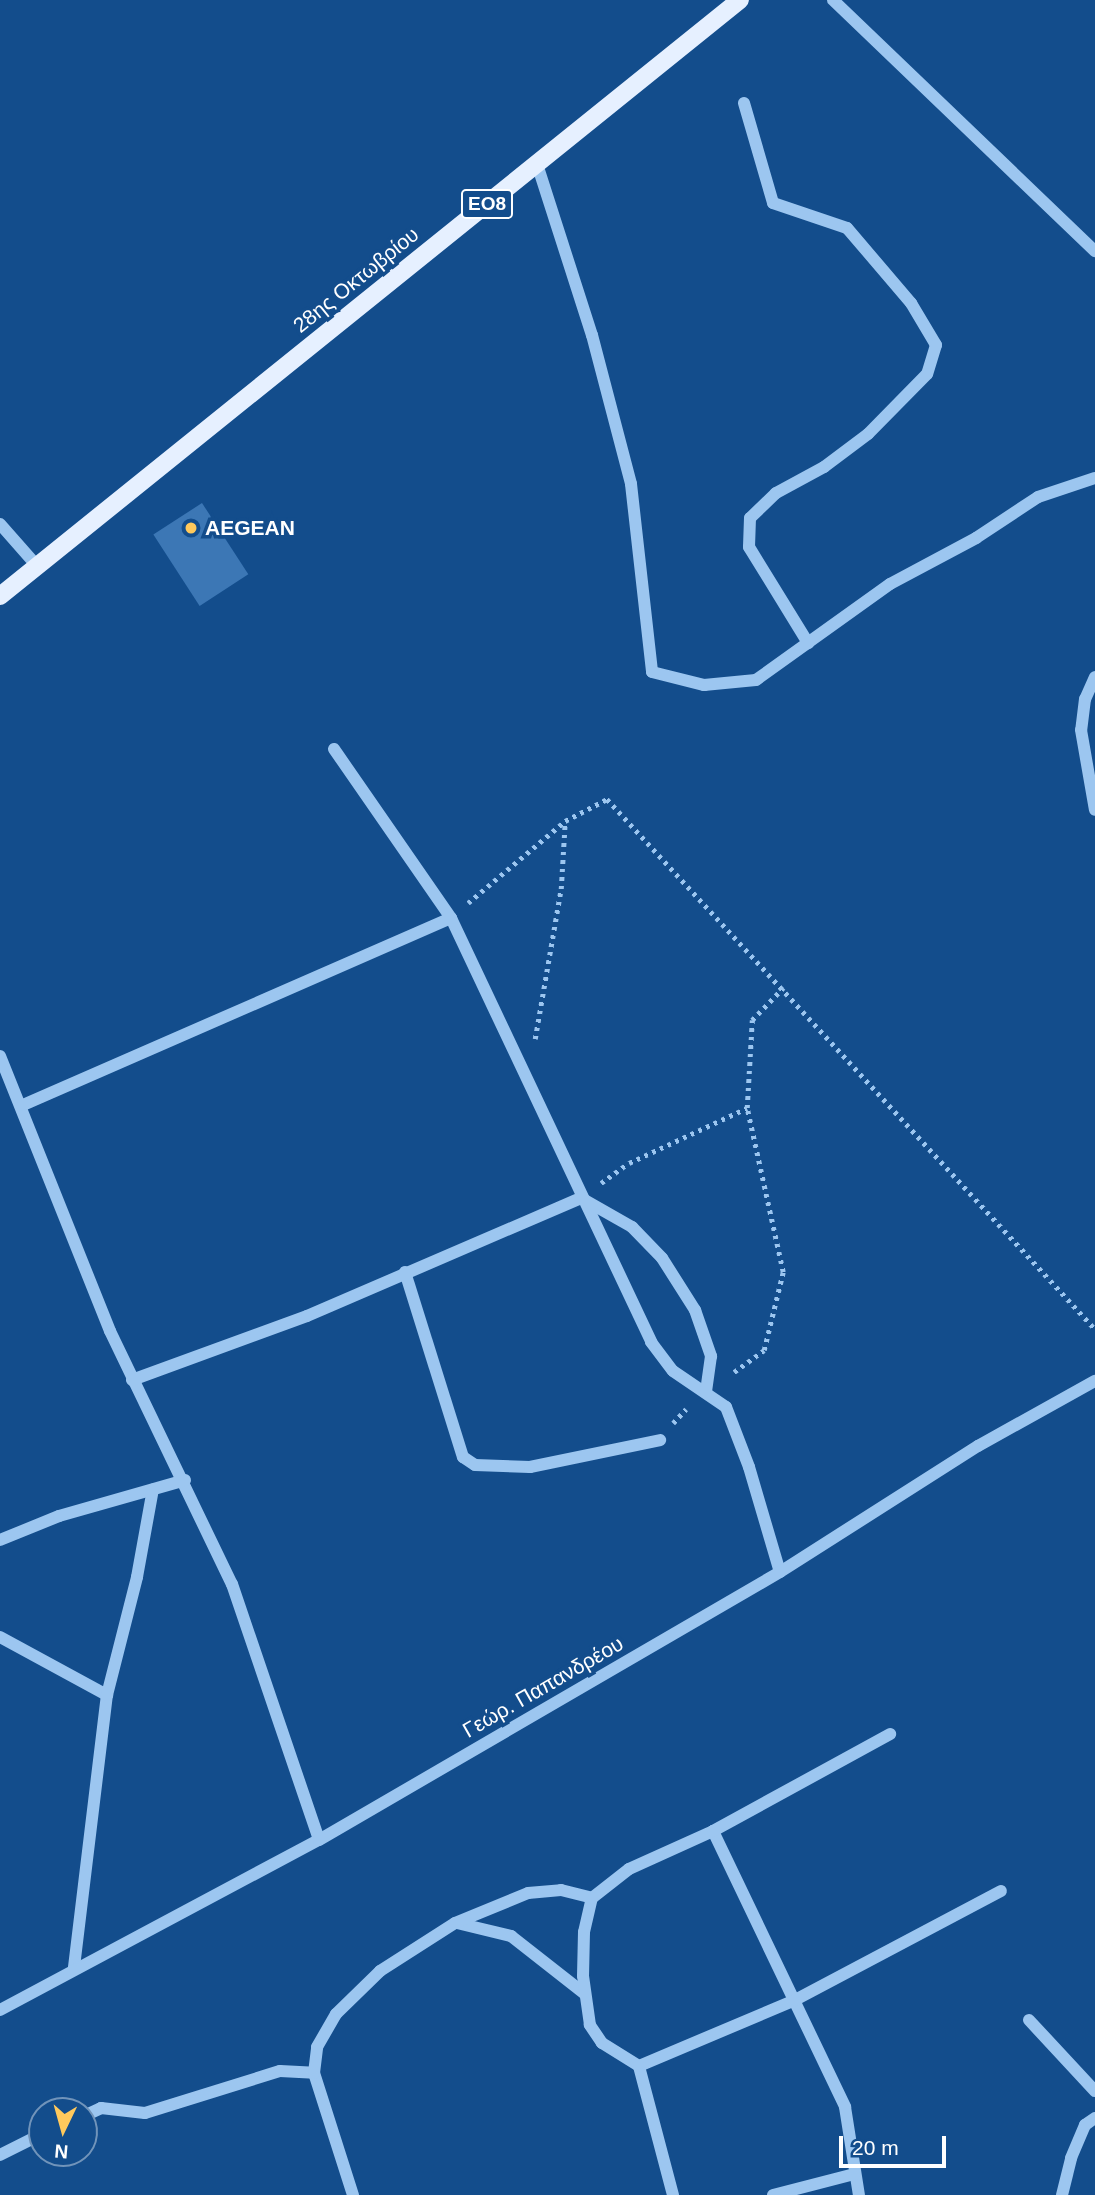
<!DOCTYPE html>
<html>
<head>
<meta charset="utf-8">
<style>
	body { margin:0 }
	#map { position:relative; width:1095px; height:2195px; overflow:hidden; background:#134d8c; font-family:Arial,sans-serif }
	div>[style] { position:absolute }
	.building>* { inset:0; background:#3c77b5; transform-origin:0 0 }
	.path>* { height:4.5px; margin-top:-2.25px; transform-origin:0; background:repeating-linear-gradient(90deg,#9cc6f0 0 3.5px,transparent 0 8.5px) }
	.minor>* { height:12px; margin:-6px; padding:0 6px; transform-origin:6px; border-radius:6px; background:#9cc6f0 }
	.major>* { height:18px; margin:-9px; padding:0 9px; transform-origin:9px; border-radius:9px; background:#e6f0ff }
	.dots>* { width:19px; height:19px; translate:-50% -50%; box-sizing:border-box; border:4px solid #134d8c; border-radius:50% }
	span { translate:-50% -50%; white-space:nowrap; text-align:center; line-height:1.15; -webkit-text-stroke:7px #134d8c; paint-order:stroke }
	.shield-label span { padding:2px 5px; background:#134d8c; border:2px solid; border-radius:5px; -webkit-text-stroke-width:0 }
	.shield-label { font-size:19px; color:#fff; font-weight:700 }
	.street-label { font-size:21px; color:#fff }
	.poi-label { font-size:21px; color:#fff; font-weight:700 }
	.left { translate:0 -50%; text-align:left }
	.north { position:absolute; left:28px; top:2097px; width:70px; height:70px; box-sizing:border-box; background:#134d8c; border:2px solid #7194ba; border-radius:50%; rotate:185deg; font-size:19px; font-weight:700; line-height:28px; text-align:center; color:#fff }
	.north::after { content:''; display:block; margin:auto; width:24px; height:32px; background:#ffc95c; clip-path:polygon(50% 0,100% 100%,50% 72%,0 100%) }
	.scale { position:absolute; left:839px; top:2136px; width:107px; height:32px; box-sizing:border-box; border:4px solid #fff; border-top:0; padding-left:9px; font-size:21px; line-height:24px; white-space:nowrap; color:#fff; -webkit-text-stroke:5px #134d8c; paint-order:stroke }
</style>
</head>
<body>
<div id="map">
	<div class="building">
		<div style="left:202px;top:503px;width:85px;height:58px;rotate:57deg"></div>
	</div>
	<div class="path">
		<div style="left:468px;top:903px;width:127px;rotate:-40.2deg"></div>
		<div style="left:565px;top:821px;width:47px;rotate:-27.6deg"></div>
		<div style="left:607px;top:799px;width:720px;rotate:47.36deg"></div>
		<div style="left:535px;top:1039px;width:152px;rotate:-80.2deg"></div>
		<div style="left:561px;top:889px;width:68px;rotate:-86.6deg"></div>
		<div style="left:601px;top:1183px;width:34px;rotate:-36deg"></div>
		<div style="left:629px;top:1163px;width:130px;rotate:-25deg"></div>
		<div style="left:747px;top:1108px;width:88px;rotate:-86.7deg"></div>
		<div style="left:752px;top:1020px;width:45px;rotate:-45.9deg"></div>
		<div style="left:734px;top:1372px;width:37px;rotate:-36deg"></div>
		<div style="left:764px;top:1350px;width:80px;rotate:-76.3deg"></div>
		<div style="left:783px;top:1272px;width:168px;rotate:-102.4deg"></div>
		<div style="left:673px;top:1423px;width:19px;rotate:-47deg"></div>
	</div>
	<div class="minor">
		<div style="left:833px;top:0;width:363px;rotate:43.8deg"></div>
		<div style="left:744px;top:103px;width:104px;rotate:73.8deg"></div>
		<div style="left:773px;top:203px;width:78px;rotate:18.7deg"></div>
		<div style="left:847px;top:228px;width:99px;rotate:49.5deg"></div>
		<div style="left:911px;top:303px;width:49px;rotate:59.2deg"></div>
		<div style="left:936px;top:345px;width:30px;rotate:107deg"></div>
		<div style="left:927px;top:374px;width:84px;rotate:134.5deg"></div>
		<div style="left:868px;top:434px;width:55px;rotate:143.1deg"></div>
		<div style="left:824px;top:467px;width:55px;rotate:151.6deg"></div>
		<div style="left:776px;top:493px;width:36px;rotate:136deg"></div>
		<div style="left:750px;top:518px;width:29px;rotate:92deg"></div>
		<div style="left:749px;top:547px;width:113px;rotate:58.4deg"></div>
		<div style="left:537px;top:164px;width:180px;rotate:72.2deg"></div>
		<div style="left:592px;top:335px;width:154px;rotate:75.3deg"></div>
		<div style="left:631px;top:484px;width:189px;rotate:83.6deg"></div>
		<div style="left:652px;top:672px;width:54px;rotate:14deg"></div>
		<div style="left:704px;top:685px;width:52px;rotate:-5.5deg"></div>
		<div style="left:756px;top:680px;width:165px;rotate:-35.6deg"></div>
		<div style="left:890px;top:584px;width:98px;rotate:-28.1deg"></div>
		<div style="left:976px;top:538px;width:74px;rotate:-33.5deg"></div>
		<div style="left:1038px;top:497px;width:60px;rotate:-18.4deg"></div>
		<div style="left:0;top:524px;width:56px;rotate:48.6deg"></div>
		<div style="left:1095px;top:677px;width:24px;rotate:114deg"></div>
		<div style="left:1085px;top:699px;width:31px;rotate:97deg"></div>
		<div style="left:1081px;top:730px;width:81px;rotate:80.1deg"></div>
		<div style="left:334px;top:749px;width:206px;rotate:55.3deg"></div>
		<div style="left:451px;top:918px;width:469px;rotate:64.7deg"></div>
		<div style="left:651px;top:1342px;width:36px;rotate:53deg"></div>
		<div style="left:673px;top:1371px;width:64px;rotate:34.2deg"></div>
		<div style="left:726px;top:1407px;width:64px;rotate:69deg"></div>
		<div style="left:749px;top:1467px;width:109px;rotate:73.6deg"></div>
		<div style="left:0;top:1056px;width:296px;rotate:68.2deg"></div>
		<div style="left:110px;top:1331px;width:281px;rotate:64.3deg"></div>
		<div style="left:232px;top:1584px;width:270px;rotate:71.2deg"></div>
		<div style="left:23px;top:1105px;width:467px;rotate:-23.6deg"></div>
		<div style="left:405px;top:1272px;width:194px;rotate:72.6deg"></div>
		<div style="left:463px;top:1457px;width:14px;rotate:34deg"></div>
		<div style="left:475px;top:1465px;width:55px;rotate:2.1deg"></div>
		<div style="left:530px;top:1467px;width:133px;rotate:-11.7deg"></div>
		<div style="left:132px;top:1380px;width:186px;rotate:-20.1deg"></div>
		<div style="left:307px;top:1316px;width:298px;rotate:-23.3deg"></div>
		<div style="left:581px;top:1198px;width:59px;rotate:29.6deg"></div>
		<div style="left:632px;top:1227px;width:43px;rotate:45.9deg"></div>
		<div style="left:662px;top:1258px;width:62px;rotate:57.6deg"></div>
		<div style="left:695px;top:1310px;width:49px;rotate:70.8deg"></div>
		<div style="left:711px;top:1356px;width:36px;rotate:98deg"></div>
		<div style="left:0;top:1540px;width:64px;rotate:-22.1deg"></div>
		<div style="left:59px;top:1516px;width:131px;rotate:-15.9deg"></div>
		<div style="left:0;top:1637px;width:122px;rotate:28.5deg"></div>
		<div style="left:713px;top:1831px;width:306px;rotate:64.4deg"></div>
		<div style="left:845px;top:2107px;width:89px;rotate:81deg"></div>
		<div style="left:457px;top:1923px;width:56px;rotate:13.5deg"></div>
		<div style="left:511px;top:1936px;width:94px;rotate:38.1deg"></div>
		<div style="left:74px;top:1967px;width:274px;rotate:-83.1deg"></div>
		<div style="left:107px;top:1695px;width:122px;rotate:-75.7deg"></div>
		<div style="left:137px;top:1577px;width:89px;rotate:-79.7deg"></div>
		<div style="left:0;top:2010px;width:361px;rotate:-28.1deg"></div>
		<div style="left:319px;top:1840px;width:533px;rotate:-30.17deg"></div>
		<div style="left:780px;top:1572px;width:235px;rotate:-32.5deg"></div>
		<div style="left:978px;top:1446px;width:134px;rotate:-29.1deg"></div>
		<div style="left:1029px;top:2020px;width:97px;rotate:47.1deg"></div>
		<div style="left:639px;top:2066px;width:44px;rotate:-148.1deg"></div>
		<div style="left:602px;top:2043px;width:22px;rotate:-124deg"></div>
		<div style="left:590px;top:2025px;width:49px;rotate:-98.1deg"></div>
		<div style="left:583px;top:1976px;width:44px;rotate:-88.7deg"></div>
		<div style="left:584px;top:1932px;width:35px;rotate:-77deg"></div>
		<div style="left:592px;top:1898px;width:47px;rotate:-38.1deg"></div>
		<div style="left:629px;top:1869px;width:92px;rotate:-24.3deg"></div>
		<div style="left:713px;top:1831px;width:202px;rotate:-28.7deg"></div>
		<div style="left:84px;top:2116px;width:19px;rotate:-25deg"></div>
		<div style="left:101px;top:2108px;width:44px;rotate:6.5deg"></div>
		<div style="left:145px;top:2113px;width:141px;rotate:-17.3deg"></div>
		<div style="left:280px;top:2071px;width:34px;rotate:3deg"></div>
		<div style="left:0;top:2155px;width:47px;rotate:-26.6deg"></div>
		<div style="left:353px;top:2195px;width:128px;rotate:-107.7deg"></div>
		<div style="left:314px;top:2073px;width:26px;rotate:-83deg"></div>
		<div style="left:317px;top:2047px;width:38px;rotate:-60deg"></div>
		<div style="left:336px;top:2014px;width:62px;rotate:-44.3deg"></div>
		<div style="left:380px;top:1971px;width:89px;rotate:-32.6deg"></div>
		<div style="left:455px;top:1923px;width:79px;rotate:-22.3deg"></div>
		<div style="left:528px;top:1893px;width:33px;rotate:-5deg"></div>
		<div style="left:561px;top:1890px;width:32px;rotate:14deg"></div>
		<div style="left:673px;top:2195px;width:133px;rotate:-104.8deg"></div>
		<div style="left:639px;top:2066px;width:169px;rotate:-22.9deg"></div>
		<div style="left:795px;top:2000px;width:233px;rotate:-27.9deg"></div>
		<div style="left:773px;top:2195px;width:84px;rotate:-14.5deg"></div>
		<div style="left:1062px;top:2195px;width:38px;rotate:-76deg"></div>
		<div style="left:1071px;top:2158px;width:36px;rotate:-67deg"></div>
		<div style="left:1085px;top:2125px;width:12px;rotate:-35deg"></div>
	</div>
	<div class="major">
		<div style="left:0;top:596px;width:950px;rotate:-38.85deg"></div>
	</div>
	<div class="dots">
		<div style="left:191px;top:528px;background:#ffc95c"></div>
	</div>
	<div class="shield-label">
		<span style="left:487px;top:204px">ΕΟ8</span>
	</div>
	<div class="street-label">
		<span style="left:356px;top:280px;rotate:-39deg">28ης Οκτωβρίου</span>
		<span style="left:543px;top:1687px;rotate:-30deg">Γεώρ. Παπανδρέου</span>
	</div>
	<div class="poi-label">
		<span class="left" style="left:205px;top:528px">AEGEAN</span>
	</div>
	<div class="north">N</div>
	<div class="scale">20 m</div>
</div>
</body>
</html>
